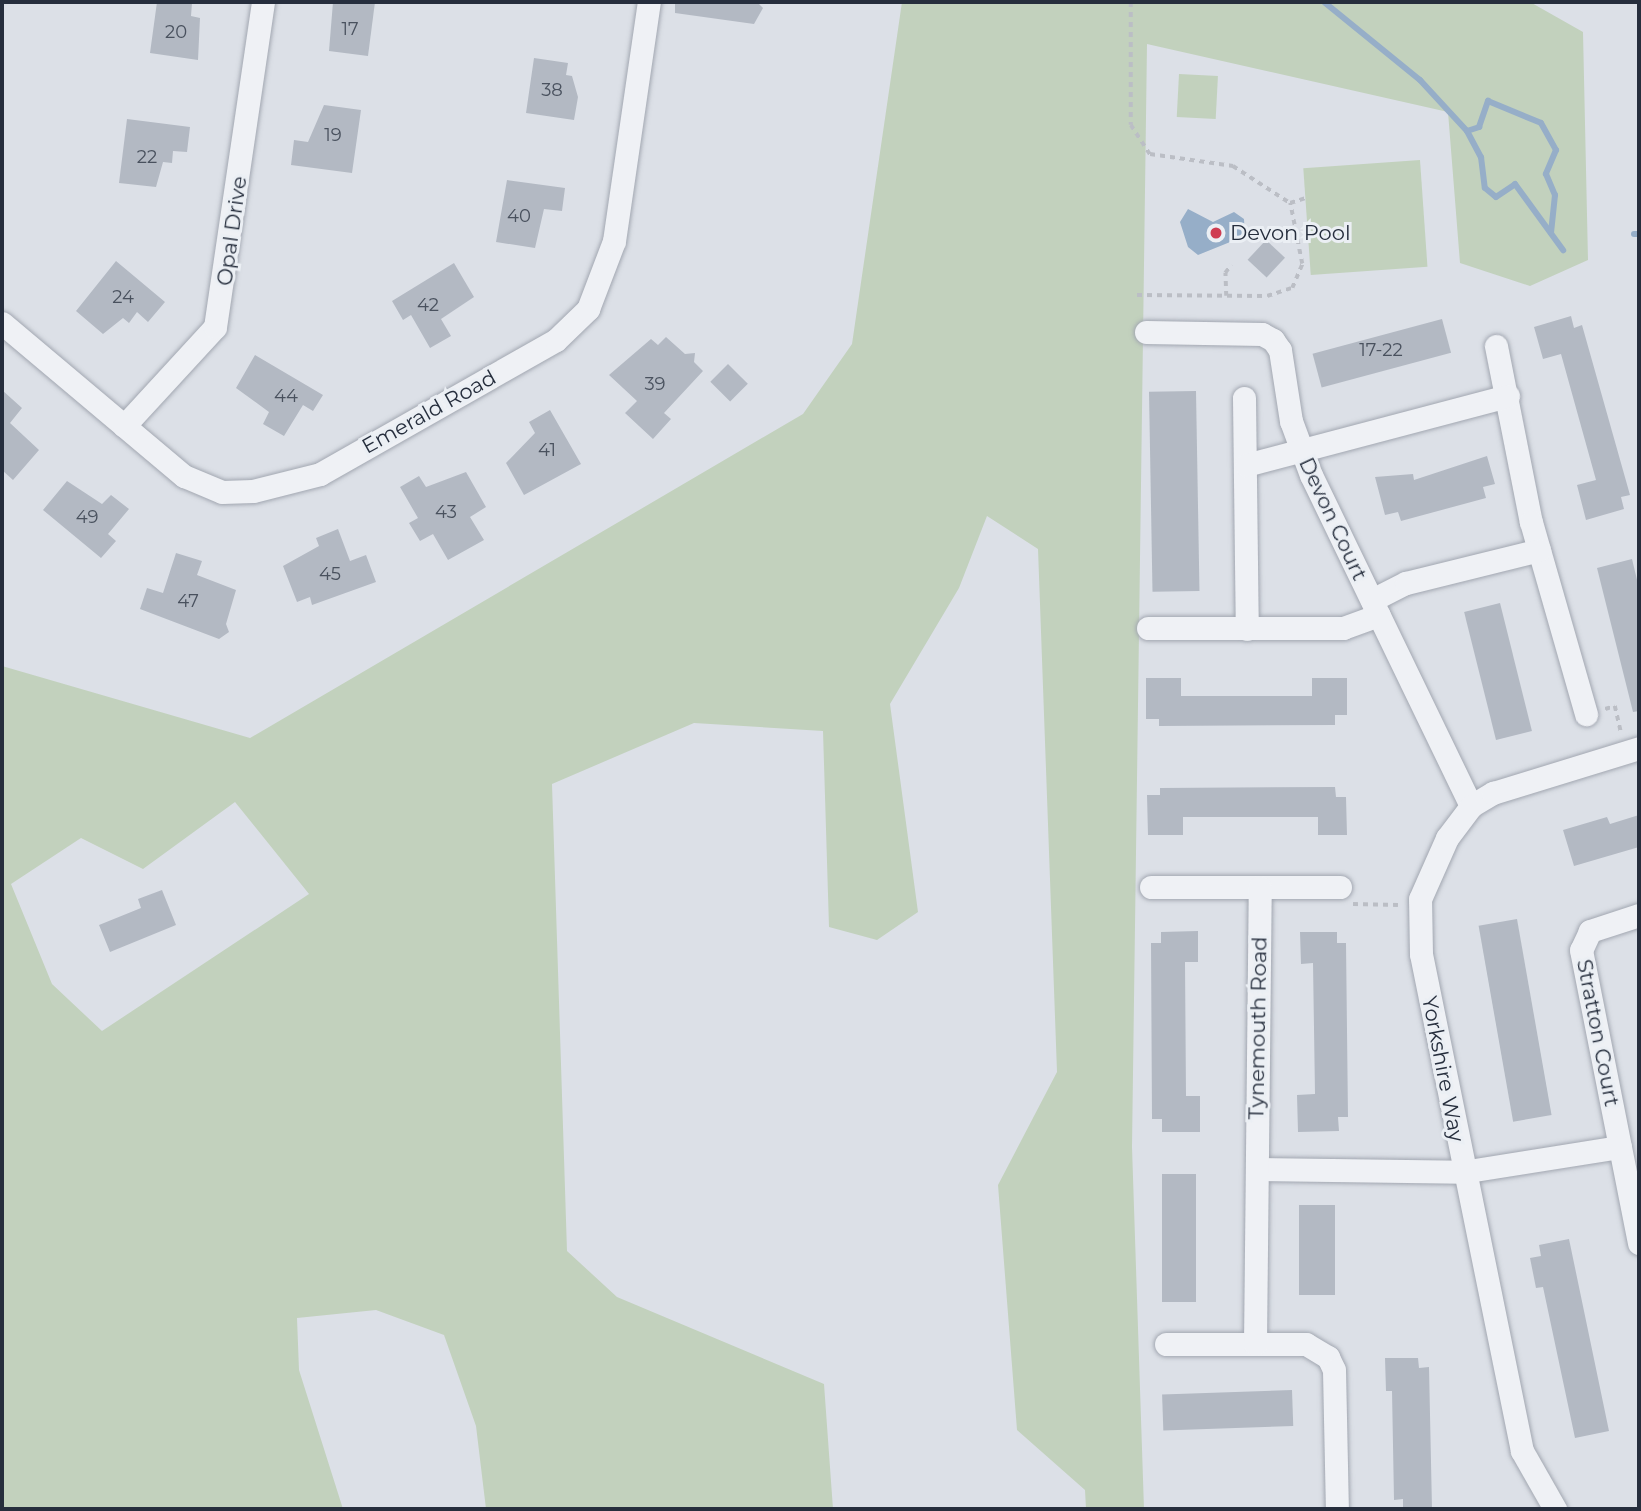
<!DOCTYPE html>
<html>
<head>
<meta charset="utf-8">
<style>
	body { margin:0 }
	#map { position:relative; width:1641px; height:1511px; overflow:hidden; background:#dce0e7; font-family:Montserrat,sans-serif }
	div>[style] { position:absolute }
	.green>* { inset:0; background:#c2d1bd; transform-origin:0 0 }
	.water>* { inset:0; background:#96aec8 }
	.stream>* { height:6px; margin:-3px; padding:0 3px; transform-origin:3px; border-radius:3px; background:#96aec8 }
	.building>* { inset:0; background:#b3b9c3; transform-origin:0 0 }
	.path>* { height:3.5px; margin-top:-1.75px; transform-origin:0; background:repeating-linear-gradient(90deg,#bbbec5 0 5px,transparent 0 10px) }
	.roads { filter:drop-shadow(0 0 2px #a2a7b1) drop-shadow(0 0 2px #a2a7b1) }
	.minor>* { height:23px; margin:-11.5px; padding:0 11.5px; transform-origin:11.5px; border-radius:11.5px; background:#eff1f5 }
	.dots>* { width:19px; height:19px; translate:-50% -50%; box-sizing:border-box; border:4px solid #ebeff4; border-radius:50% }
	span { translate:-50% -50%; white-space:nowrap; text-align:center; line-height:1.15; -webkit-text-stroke:6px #ebeff4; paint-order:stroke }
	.number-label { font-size:18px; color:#49515e }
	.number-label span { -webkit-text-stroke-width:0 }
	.street-label { font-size:21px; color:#262e3d }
	.poi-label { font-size:21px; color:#262e3d }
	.left { translate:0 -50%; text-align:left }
	.frame { position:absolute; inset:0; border:4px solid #262e3d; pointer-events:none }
</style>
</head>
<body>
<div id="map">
	<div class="green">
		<div style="clip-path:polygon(evenodd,902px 2px,1530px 2px,1583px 32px,1588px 260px,1530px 286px,1460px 263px,1448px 112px,1147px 44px,1132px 1147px,1144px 1509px,1086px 1509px,1085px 1490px,1017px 1430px,998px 1185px,1057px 1072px,1038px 549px,987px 516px,959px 588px,890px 704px,918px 912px,877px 940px,829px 927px,823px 731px,694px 723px,552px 784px,567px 1251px,617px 1297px,824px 1384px,833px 1509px,486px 1509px,476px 1426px,444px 1335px,376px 1310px,297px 1318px,299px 1370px,343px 1509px,2px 1509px,2px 666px,250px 738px,803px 414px,852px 344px,902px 2px,235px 802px,309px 894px,102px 1031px,52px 984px,11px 884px,81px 838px,143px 869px,235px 802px)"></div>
		<div style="left:1179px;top:74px;width:39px;height:43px;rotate:3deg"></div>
		<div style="left:1420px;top:160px;width:107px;height:117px;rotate:86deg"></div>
	</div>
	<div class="water">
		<div style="clip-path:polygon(1188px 209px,1213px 222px,1234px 212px,1244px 219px,1245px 236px,1198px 255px,1188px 247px,1180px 222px)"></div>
	</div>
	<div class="stream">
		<div style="left:1324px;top:2px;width:124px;rotate:39.1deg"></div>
		<div style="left:1420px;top:80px;width:69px;rotate:47.3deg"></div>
		<div style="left:1467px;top:131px;width:30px;rotate:62deg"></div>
		<div style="left:1481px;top:157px;width:31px;rotate:83deg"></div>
		<div style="left:1485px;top:188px;width:14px;rotate:39deg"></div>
		<div style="left:1496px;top:197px;width:23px;rotate:-34deg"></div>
		<div style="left:1515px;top:184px;width:82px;rotate:54deg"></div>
		<div style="left:1467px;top:131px;width:13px;rotate:-18deg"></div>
		<div style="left:1479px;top:127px;width:28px;rotate:-71deg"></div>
		<div style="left:1488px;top:101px;width:57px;rotate:22.5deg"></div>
		<div style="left:1541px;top:123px;width:31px;rotate:61deg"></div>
		<div style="left:1556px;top:150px;width:26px;rotate:113deg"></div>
		<div style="left:1546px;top:174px;width:23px;rotate:67deg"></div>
		<div style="left:1555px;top:195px;width:38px;rotate:96deg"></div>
		<div style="left:1634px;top:234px;width:5px"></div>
	</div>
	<div class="building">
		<div style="clip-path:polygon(157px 2px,192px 3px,191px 16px,200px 18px,198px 60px,150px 53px)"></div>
		<div style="clip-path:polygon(333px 2px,375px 2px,368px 56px,329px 51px)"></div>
		<div style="clip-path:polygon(675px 2px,757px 2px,763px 8px,754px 24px,675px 13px)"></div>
		<div style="clip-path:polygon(534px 58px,568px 63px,566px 75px,572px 76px,578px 97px,574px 120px,526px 113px)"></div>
		<div style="clip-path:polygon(324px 105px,361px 110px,352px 173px,291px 165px,294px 140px,308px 142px)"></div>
		<div style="clip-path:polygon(127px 119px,190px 127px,187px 152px,173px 151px,172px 163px,163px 162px,156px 187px,119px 183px)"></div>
		<div style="clip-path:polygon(507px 180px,565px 188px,562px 211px,544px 209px,535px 248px,496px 242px)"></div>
		<div style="left:1266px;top:240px;width:26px;height:27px;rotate:43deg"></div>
		<div style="clip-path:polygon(116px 261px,165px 302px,148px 322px,137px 312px,129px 323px,123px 318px,103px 334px,76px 311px)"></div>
		<div style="clip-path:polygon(454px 263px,474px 297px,441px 319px,451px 336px,430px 348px,411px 315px,403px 320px,392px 301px)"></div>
		<div style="clip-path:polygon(1571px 316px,1574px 328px,1582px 325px,1630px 495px,1621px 497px,1624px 509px,1586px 520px,1577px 485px,1596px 480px,1561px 354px,1543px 359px,1534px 327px)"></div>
		<div style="left:1442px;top:319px;width:35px;height:134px;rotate:75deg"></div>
		<div style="clip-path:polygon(666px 337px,685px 354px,695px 353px,694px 362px,703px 371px,664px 413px,671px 419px,653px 439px,625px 413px,637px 401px,609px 375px,651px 339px,658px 345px)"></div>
		<div style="clip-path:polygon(255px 355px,323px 395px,313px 411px,303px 405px,284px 436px,263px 424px,269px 412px,236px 388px)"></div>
		<div style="left:728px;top:364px;width:28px;height:25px;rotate:45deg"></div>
		<div style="clip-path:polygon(2px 390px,22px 408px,10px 423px,39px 450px,13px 480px,2px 470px)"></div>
		<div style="left:1196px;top:391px;width:200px;height:47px;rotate:89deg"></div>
		<div style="clip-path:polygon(550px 410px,581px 464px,524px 495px,506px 463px,535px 433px,529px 422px)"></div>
		<div style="clip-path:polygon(1487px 456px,1495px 484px,1483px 487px,1486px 498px,1401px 521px,1398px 512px,1385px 515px,1375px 477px,1413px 474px,1414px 480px)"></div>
		<div style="clip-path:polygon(466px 472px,486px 507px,470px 517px,484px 540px,448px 560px,433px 534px,420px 541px,409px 523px,418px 518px,400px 487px,419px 476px,426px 487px)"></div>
		<div style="clip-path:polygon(67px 481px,102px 504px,111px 495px,129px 509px,108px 534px,116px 541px,101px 558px,43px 510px)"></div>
		<div style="clip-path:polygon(338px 529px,350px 561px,366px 555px,376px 582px,312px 605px,310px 597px,297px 602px,283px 566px,319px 546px,316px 538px)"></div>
		<div style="clip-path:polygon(176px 553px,202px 561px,197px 575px,236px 590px,226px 624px,229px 632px,219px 639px,140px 609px,147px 588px,163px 593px)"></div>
		<div style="clip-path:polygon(1632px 559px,1639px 588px,1639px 711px,1633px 712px,1597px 568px)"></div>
		<div style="left:1500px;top:603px;width:132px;height:37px;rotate:76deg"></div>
		<div style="clip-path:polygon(1146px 678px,1181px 678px,1181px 696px,1312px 696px,1312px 678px,1347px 678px,1347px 715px,1335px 715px,1335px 725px,1159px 726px,1159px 719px,1146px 719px)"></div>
		<div style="clip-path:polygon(1335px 787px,1336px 797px,1346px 797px,1347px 835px,1318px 835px,1318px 817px,1183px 817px,1183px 835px,1148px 835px,1147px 795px,1160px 795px,1160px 788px)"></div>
		<div style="clip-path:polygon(1639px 815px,1639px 847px,1574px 866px,1563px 830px,1607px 817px,1610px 824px)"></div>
		<div style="clip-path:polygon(162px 890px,176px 925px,110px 952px,99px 925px,141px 908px,138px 899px)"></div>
		<div style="left:1517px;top:919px;width:199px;height:39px;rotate:80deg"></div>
		<div style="clip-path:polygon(1198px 931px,1198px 962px,1185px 962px,1186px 1096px,1200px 1096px,1200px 1132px,1162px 1132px,1162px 1119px,1152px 1119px,1151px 943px,1161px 943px,1161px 932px)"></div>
		<div style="clip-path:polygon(1300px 932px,1337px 932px,1337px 943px,1346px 943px,1348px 1117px,1338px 1117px,1339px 1131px,1298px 1132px,1297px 1095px,1315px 1094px,1313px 963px,1301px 964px)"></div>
		<div style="left:1196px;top:1174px;width:128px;height:34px;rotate:90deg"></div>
		<div style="left:1299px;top:1205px;width:36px;height:90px"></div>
		<div style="clip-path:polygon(1569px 1239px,1609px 1431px,1575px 1438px,1543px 1287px,1536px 1288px,1530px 1258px,1541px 1256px,1539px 1245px)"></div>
		<div style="clip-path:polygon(1385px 1358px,1418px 1358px,1419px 1368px,1429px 1367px,1432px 1509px,1403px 1509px,1403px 1499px,1394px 1500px,1392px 1391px,1386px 1391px)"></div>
		<div style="left:1292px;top:1390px;width:36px;height:130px;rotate:88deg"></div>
	</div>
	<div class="path">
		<div style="left:1131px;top:2px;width:123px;rotate:90deg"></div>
		<div style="left:1131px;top:125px;width:35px;rotate:57deg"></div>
		<div style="left:1150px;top:154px;width:84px;rotate:8.2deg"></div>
		<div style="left:1233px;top:166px;width:68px;rotate:33deg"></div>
		<div style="left:1137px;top:295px;width:130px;rotate:0.4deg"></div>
		<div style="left:1267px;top:296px;width:26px;rotate:-18deg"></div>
		<div style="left:1292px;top:288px;width:26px;rotate:-67deg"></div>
		<div style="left:1302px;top:264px;width:62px;rotate:-101.1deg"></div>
		<div style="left:1290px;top:203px;width:16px;rotate:-18deg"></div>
		<div style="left:1226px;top:296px;width:23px;rotate:-92deg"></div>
		<div style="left:1225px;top:273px;width:10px;rotate:-53deg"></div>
		<div style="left:1605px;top:709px;width:10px;rotate:-17deg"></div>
		<div style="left:1615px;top:706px;width:28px;rotate:77deg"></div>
		<div style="left:1353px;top:904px;width:45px;rotate:1.3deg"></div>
	</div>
	<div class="roads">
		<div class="minor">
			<div style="left:2px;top:323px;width:238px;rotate:40.1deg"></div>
			<div style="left:184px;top:476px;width:41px;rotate:22.8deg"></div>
			<div style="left:222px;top:492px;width:31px;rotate:-2deg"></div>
			<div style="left:253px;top:491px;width:69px;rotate:-14.2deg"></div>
			<div style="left:320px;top:474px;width:271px;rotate:-29.6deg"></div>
			<div style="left:556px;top:340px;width:45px;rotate:-44.1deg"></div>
			<div style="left:588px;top:309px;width:73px;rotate:-69.1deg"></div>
			<div style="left:614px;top:241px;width:242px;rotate:-81.7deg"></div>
			<div style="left:1146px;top:332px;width:116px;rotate:1deg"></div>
			<div style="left:1262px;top:334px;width:13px;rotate:29deg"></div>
			<div style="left:1273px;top:340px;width:12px;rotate:55deg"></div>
			<div style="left:1280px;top:350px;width:72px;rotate:81.2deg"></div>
			<div style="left:1291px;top:421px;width:58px;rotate:69.7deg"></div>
			<div style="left:1311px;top:475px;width:368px;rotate:64.2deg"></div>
			<div style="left:1496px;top:346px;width:179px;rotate:78.8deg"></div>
			<div style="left:1531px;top:522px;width:200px;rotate:74deg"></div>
			<div style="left:1244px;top:398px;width:231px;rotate:89.3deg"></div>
			<div style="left:124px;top:426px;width:134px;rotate:-47.4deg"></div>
			<div style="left:215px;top:327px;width:329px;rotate:-81.6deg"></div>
			<div style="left:1246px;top:465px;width:271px;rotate:-14.8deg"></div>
			<div style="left:1372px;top:600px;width:38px;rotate:-27deg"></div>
			<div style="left:1406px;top:583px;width:137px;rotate:-13.9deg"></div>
			<div style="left:1148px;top:628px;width:195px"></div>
			<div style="left:1343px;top:628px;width:38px;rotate:-20deg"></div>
			<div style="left:1151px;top:887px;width:189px"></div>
			<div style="left:1639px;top:915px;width:52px;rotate:161.9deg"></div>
			<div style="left:1590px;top:931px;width:21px;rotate:115deg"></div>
			<div style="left:1581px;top:950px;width:299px;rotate:78.8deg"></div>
			<div style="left:1257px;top:1169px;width:205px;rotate:0.8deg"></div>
			<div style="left:1462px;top:1172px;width:160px;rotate:-9deg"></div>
			<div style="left:1166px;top:1344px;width:140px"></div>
			<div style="left:1306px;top:1344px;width:26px;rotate:31deg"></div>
			<div style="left:1328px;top:1357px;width:14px;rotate:65deg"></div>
			<div style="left:1334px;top:1370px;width:139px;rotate:88.8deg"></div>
			<div style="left:1255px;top:1344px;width:457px;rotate:-89.4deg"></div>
			<div style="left:1555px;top:1509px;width:67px;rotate:-119.6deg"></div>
			<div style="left:1522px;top:1451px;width:507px;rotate:-101.49deg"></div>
			<div style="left:1421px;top:954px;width:55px;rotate:-91deg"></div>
			<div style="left:1420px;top:899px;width:67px;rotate:-66.1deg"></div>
			<div style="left:1447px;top:838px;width:40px;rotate:-53deg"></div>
			<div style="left:1471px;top:806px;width:26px;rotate:-31deg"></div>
			<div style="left:1493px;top:793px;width:153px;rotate:-17.1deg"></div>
		</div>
	</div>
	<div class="dots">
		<div style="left:1216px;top:233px;background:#cf3d52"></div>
	</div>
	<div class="number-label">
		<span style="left:350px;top:29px">17</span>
		<span style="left:176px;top:32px">20</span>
		<span style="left:552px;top:90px">38</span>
		<span style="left:333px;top:135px">19</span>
		<span style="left:147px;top:157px">22</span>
		<span style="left:519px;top:216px">40</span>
		<span style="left:123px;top:297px">24</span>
		<span style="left:428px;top:305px">42</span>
		<span style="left:1381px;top:350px">17-22</span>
		<span style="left:655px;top:384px">39</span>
		<span style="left:286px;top:396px">44</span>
		<span style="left:547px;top:450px">41</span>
		<span style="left:446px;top:512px">43</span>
		<span style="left:87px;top:517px">49</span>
		<span style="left:330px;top:574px">45</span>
		<span style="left:188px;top:601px">47</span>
	</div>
	<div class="street-label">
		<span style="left:232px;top:231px;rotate:-82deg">Opal Drive</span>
		<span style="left:429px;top:412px;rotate:-29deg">Emerald Road</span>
		<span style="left:1333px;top:519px;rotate:65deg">Devon Court</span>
		<span style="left:1258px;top:1028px;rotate:-89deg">Tynemouth Road</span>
		<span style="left:1598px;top:1033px;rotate:79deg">Stratton Court</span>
		<span style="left:1443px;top:1069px;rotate:79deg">Yorkshire Way</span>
	</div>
	<div class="poi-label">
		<span class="left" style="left:1230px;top:233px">Devon Pool</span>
	</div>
	<div class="frame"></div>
</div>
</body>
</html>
